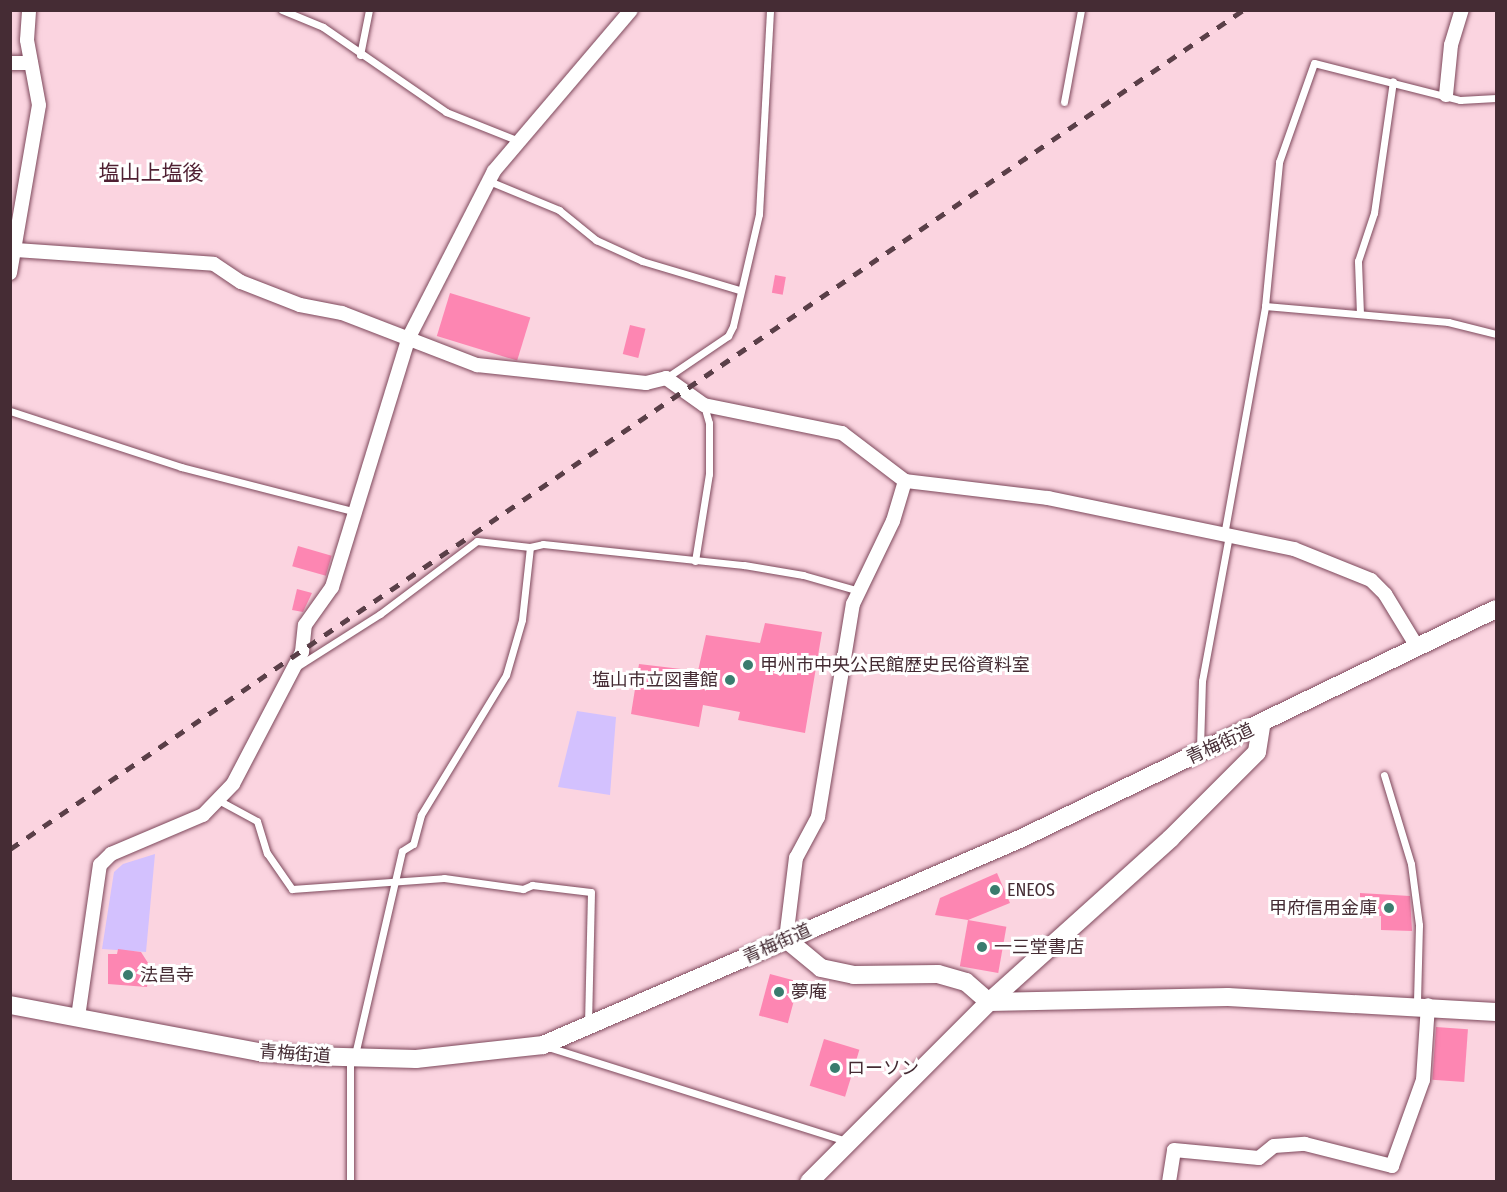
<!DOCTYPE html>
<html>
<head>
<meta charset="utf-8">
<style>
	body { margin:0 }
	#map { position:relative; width:1507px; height:1192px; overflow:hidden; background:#fbd4e0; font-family:"Fira Sans Condensed","Noto Sans JP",sans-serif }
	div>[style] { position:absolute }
	.green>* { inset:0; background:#d3c1fe }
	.building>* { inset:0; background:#fd86b2; transform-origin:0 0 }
	.roads { filter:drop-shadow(0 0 2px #7d485b) drop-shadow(0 0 2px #7d485b) }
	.lane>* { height:7px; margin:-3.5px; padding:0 3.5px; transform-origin:3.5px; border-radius:3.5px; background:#fff }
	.street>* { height:14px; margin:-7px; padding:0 7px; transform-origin:7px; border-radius:7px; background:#fff }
	.secondary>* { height:18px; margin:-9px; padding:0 9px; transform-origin:9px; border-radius:9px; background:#fff }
	.rail>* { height:4.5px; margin-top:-2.25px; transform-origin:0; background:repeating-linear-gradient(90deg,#5a3f48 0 10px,transparent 0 20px) }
	.dots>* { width:16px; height:16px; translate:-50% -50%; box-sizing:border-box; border:3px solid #fff; border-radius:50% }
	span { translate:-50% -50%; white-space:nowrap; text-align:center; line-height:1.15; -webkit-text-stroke:6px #fff; paint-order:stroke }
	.poi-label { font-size:18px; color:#452c34 }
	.left { translate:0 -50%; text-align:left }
	.right { translate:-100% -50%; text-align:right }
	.street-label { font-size:18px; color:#452c34 }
	.quarter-label { font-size:21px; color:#4f1f32 }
	.frame { position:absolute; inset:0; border:12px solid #452c34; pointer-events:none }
</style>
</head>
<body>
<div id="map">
	<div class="green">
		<div style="clip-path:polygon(577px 711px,616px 717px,610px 795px,558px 787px)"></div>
		<div style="clip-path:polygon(155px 854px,146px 952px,102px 949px,114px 872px,123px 864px)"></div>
	</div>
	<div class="building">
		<div style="left:775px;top:275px;width:11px;height:18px;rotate:10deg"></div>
		<div style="left:450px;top:293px;width:84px;height:45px;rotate:17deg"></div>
		<div style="left:630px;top:325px;width:16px;height:30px;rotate:14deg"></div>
		<div style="left:298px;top:546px;width:35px;height:21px;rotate:16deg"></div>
		<div style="clip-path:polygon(297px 589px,312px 593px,303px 612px,292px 610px)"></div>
		<div style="clip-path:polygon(765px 623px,822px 632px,805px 733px,738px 720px,740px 712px,703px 705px,699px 727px,631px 714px,639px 664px,698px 671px,706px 635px,760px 643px)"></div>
		<div style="clip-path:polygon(997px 873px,1010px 903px,968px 920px,935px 915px,940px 898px)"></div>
		<div style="clip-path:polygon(1360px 893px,1410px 896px,1412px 931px,1381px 930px,1381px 916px,1360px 917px)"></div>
		<div style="left:968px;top:920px;width:39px;height:47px;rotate:10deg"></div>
		<div style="clip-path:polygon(118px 949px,141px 952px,150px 966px,147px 987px,108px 984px,108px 954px,117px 954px)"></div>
		<div style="left:770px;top:974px;width:30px;height:43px;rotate:15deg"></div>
		<div style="left:1436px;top:1027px;width:32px;height:53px;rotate:4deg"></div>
		<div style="left:824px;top:1039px;width:37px;height:49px;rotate:17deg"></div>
	</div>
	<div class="roads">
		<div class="lane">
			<div style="left:282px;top:10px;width:44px;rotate:22.5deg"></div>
			<div style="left:323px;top:27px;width:150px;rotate:34.6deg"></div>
			<div style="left:446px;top:112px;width:79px;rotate:21.7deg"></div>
			<div style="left:360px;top:55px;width:46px;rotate:-78.7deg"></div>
			<div style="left:1064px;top:102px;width:94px;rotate:-79.5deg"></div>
			<div style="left:489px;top:181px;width:76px;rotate:22.5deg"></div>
			<div style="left:559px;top:210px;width:48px;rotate:39deg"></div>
			<div style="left:596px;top:240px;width:51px;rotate:24.5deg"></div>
			<div style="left:642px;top:261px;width:101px;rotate:16.6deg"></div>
			<div style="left:1265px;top:306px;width:184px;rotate:5deg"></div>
			<div style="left:1448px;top:322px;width:49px;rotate:14deg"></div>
			<div style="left:1360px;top:314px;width:53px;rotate:-92.2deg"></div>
			<div style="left:1358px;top:261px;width:51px;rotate:-71.6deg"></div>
			<div style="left:1374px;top:213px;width:133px;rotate:-81.8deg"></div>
			<div style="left:666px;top:378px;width:75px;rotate:-34.1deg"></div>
			<div style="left:728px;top:336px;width:11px;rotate:-63deg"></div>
			<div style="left:733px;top:326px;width:115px;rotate:-76.9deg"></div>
			<div style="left:759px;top:214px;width:204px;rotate:-86.9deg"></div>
			<div style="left:10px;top:411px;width:180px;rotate:18.1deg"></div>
			<div style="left:181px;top:467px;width:177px;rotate:14.4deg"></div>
			<div style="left:1224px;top:535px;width:233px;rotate:-79.8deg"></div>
			<div style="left:1265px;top:306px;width:145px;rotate:-84.4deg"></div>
			<div style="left:1279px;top:162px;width:105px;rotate:-70.5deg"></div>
			<div style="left:1314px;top:63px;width:151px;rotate:14.2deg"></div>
			<div style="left:1460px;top:100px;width:36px;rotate:-3deg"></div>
			<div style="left:530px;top:547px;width:13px;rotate:-13deg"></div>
			<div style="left:543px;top:544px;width:202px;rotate:6deg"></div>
			<div style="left:744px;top:565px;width:60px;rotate:9.6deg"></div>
			<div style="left:803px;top:575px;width:58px;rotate:15.9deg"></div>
			<div style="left:695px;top:561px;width:88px;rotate:-80.9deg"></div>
			<div style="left:709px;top:474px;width:51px;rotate:-90deg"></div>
			<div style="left:709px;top:423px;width:19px;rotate:-106deg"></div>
			<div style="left:298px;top:666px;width:97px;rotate:-32.4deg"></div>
			<div style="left:380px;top:614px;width:121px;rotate:-37deg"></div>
			<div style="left:477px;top:541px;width:53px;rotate:6.5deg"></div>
			<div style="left:530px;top:547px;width:73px;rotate:96.3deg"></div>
			<div style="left:522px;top:620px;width:57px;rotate:106.2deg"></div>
			<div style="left:506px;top:675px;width:164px;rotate:121.3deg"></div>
			<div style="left:421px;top:815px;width:30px;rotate:105deg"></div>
			<div style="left:413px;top:844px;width:13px;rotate:148deg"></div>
			<div style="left:402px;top:851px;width:209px;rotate:103deg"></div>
			<div style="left:1200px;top:748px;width:67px;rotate:-88.3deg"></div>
			<div style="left:1202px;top:681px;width:147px;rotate:-79.5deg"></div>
			<div style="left:1384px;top:775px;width:93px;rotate:73.1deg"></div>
			<div style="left:1411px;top:864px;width:62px;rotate:82.5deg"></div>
			<div style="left:1419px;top:925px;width:79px;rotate:91.5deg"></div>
			<div style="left:220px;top:801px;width:42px;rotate:28.4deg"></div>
			<div style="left:257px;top:821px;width:34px;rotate:73deg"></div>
			<div style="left:267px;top:853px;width:44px;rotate:55.2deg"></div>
			<div style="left:292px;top:889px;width:152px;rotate:-4.1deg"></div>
			<div style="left:444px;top:878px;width:80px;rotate:7.9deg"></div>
			<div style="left:523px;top:889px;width:10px;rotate:-24deg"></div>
			<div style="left:532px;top:885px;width:59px;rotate:6.8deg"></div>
			<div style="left:591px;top:892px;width:132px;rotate:91.3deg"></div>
			<div style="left:548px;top:1047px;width:312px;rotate:17.5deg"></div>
			<div style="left:350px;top:1058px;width:124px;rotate:90deg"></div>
		</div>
		<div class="street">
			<div style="left:10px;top:63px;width:21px"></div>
			<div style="left:1446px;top:95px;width:50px;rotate:-84.3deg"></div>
			<div style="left:1451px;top:45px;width:37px;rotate:-73deg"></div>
			<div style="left:16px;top:250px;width:198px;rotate:4deg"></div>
			<div style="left:214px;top:264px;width:32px;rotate:34deg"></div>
			<div style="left:241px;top:282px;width:63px;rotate:21.3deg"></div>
			<div style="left:300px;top:305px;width:43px;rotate:10.8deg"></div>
			<div style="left:342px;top:313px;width:145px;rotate:21.1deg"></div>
			<div style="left:477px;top:365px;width:170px;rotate:6.1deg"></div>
			<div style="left:646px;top:383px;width:21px;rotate:-14deg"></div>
			<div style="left:666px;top:378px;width:47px;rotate:35.4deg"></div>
			<div style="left:704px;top:405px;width:141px;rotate:11.5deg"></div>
			<div style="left:842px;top:433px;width:79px;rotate:37.3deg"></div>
			<div style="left:905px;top:481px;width:144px;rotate:6.8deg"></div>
			<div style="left:1048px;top:498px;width:251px;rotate:11.7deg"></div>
			<div style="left:1294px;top:549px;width:83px;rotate:21.9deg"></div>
			<div style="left:1371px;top:580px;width:20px;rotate:45deg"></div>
			<div style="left:1385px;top:594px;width:63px;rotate:58.6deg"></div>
			<div style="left:10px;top:273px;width:170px;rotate:-80.2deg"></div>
			<div style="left:39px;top:105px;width:66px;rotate:-100.5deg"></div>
			<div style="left:27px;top:40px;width:30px;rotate:-86deg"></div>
			<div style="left:786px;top:939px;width:82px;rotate:-83deg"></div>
			<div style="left:796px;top:858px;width:47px;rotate:-61.8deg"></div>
			<div style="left:818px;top:817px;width:216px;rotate:-80.7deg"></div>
			<div style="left:853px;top:604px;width:92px;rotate:-64.3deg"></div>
			<div style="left:893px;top:521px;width:42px;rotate:-73.3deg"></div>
			<div style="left:78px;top:1017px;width:154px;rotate:-81.8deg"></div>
			<div style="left:100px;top:865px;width:16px;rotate:-45deg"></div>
			<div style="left:111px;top:854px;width:100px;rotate:-23deg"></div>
			<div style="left:203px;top:815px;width:43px;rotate:-45.9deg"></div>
			<div style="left:233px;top:784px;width:149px;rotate:-62.4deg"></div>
			<div style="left:302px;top:652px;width:27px;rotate:-84deg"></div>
			<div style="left:305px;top:625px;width:47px;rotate:-54.6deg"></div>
			<div style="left:332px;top:587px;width:262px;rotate:-72.9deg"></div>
			<div style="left:409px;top:337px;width:186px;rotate:-62.9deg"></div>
			<div style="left:494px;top:171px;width:211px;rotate:-49.6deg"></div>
			<div style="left:1169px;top:1182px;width:32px;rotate:-81deg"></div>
			<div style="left:1174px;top:1150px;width:85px;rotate:5.4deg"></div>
			<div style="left:1259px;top:1158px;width:19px;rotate:-39deg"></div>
			<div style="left:1274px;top:1146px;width:31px;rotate:-4deg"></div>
			<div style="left:1305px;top:1144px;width:90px;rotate:14.2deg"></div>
			<div style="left:1392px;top:1166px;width:91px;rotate:-70.2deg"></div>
			<div style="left:1423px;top:1080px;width:75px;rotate:-86.2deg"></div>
		</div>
		<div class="secondary">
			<div style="left:786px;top:939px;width:45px;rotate:39.6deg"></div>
			<div style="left:821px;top:968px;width:34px;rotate:12deg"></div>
			<div style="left:854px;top:975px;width:84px;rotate:-0.7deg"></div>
			<div style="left:938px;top:974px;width:29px;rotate:16deg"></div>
			<div style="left:966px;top:982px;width:30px;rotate:41deg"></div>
			<div style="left:989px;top:1002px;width:239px;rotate:-1.2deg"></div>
			<div style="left:1228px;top:997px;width:268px;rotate:3.2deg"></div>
			<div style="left:10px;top:1005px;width:253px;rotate:10.7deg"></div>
			<div style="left:259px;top:1052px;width:48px;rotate:4.8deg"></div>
			<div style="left:307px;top:1056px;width:109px;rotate:1.6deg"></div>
			<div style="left:416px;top:1059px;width:128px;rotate:-6.3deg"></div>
			<div style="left:543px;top:1045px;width:522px;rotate:-23.37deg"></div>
			<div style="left:1022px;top:838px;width:526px;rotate:-25.79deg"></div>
			<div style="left:809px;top:1182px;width:255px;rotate:-45deg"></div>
			<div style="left:989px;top:1002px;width:244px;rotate:-42deg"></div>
			<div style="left:1170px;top:839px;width:123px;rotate:-45deg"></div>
			<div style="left:1257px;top:752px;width:26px;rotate:-81deg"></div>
		</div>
	</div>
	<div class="rail">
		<div style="left:10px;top:849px;width:1491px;rotate:-34.23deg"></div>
	</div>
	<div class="dots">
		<div style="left:748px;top:665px;background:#3a7c6e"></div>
		<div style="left:730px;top:680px;background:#3a7c6e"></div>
		<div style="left:995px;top:890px;background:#3a7c6e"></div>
		<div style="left:1389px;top:908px;background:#3a7c6e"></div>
		<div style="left:982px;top:947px;background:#3a7c6e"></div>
		<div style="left:128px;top:975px;background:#3a7c6e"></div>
		<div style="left:779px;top:992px;background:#3a7c6e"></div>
		<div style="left:835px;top:1068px;background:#3a7c6e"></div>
	</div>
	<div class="poi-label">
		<span class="left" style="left:760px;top:665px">甲州市中央公民館歴史民俗資料室</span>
		<span class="right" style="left:718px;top:680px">塩山市立図書館</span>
		<span class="left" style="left:1007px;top:890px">ENEOS</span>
		<span class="right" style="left:1377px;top:908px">甲府信用金庫</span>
		<span class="left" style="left:994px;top:947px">一三堂書店</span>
		<span class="left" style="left:140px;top:975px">法昌寺</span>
		<span class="left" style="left:791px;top:992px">夢庵</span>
		<span class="left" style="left:847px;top:1068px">ローソン</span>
	</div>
	<div class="street-label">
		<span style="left:1220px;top:744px;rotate:-25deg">青梅街道</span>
		<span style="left:777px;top:944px;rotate:-24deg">青梅街道</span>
		<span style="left:295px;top:1054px;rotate:4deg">青梅街道</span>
	</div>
	<div class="quarter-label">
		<span style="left:151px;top:173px">塩山上塩後</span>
	</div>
	<div class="frame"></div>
</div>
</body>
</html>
